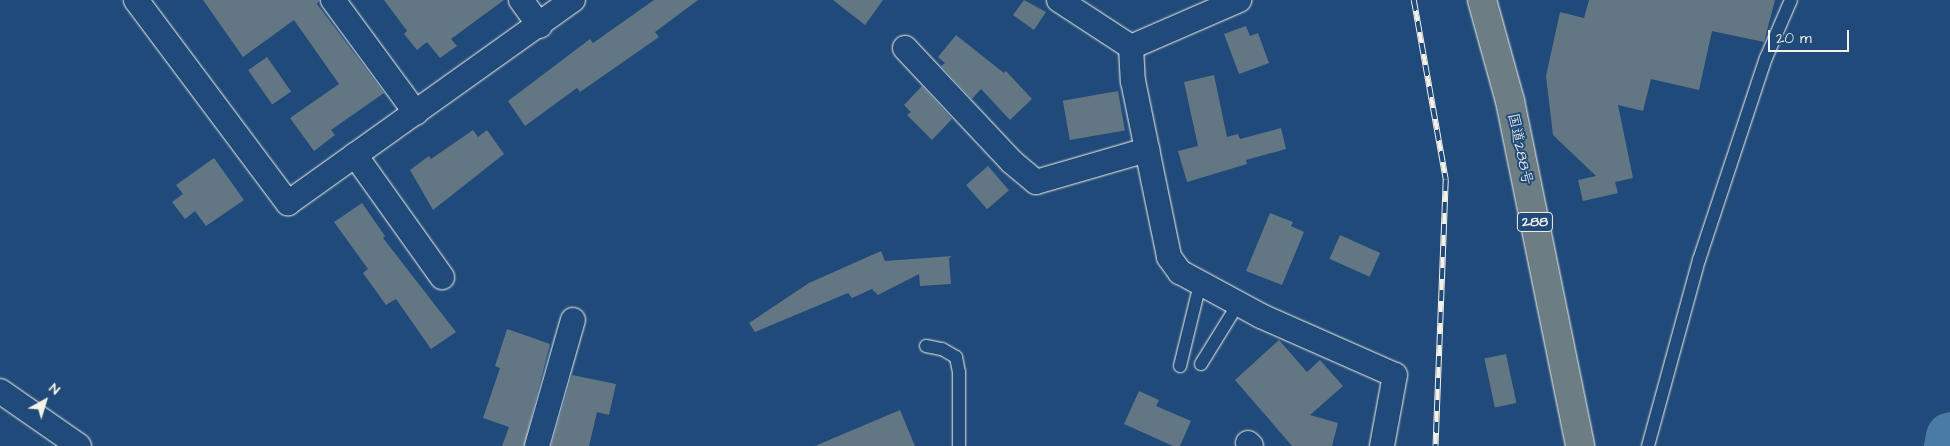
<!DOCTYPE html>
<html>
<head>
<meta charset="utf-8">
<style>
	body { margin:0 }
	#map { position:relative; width:1950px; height:446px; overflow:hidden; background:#1f4a7a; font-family:"Architects Daughter","Klee One",sans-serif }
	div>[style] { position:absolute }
	.river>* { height:49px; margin:-24.5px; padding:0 24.5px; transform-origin:24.5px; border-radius:24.5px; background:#4a7ba7 }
	.building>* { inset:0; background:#637684; transform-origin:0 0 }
	.roads { filter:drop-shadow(0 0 1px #f4f1e8) drop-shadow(0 0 1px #f4f1e8) }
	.lane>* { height:12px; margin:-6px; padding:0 6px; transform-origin:6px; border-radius:6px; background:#1f4a7a }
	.street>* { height:24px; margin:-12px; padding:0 12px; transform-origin:12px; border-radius:12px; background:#1f4a7a }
	.highway>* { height:28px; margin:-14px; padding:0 14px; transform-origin:14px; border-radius:14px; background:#6c7e84 }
	.rail>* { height:5.5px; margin-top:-2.75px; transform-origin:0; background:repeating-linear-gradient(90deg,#1f4a7a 0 11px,#f4f1e8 0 22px); box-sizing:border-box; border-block:1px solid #f4f1e8 }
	span { translate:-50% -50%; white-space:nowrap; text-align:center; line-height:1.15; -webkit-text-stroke:4px #1f4a7a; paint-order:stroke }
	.shield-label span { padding:1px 4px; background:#1f4a7a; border:1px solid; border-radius:4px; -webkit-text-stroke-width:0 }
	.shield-label { font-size:14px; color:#f4f1e8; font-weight:700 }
	.street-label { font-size:15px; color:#f4f1e8 }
	.north { position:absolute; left:20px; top:376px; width:50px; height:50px; -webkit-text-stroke:4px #1f4a7a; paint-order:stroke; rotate:39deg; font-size:14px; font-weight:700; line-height:20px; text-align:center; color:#f4f1e8 }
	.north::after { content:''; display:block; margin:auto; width:18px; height:22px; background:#f4f1e8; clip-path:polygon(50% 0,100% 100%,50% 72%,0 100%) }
	.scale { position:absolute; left:1768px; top:30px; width:81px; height:22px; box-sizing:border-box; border:2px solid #f4f1e8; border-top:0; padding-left:6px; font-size:15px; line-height:18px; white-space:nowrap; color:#f4f1e8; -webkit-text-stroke:4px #1f4a7a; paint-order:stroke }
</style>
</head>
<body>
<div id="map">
	<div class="river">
		<div style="left:1948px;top:446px;width:10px;rotate:-79deg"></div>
	</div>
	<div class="building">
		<div style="clip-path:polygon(203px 0,320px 0,317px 4px,384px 93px,331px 130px,335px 135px,314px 151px,290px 118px,339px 84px,294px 20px,243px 57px)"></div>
		<div style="clip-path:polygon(384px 0,504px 0,451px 39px,457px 46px,440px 58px,427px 42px,417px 50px,404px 34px,407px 31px)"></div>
		<div style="clip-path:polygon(654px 0,698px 0,655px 32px,659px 37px,580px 92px,577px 88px,525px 126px,508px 101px,590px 39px,593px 43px)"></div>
		<div style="clip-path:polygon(833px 0,883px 0,865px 25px)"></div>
		<div style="clip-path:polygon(1024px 0,1046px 12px,1034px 30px,1013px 15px)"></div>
		<div style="clip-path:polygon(1589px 0,1775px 0,1764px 42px,1712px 31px,1699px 90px,1651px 79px,1643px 111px,1618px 105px,1633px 178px,1615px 182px,1618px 193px,1583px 201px,1578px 180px,1596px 176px,1553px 135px,1546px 76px,1560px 12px,1584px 18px)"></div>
		<div style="clip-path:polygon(1246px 26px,1250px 36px,1258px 33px,1269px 63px,1239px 74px,1224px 34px)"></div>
		<div style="clip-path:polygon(956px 35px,1004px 73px,1006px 71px,1032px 99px,1010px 120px,981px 89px,972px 99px,941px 66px,945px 63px,938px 57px)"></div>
		<div style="left:267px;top:57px;width:42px;height:23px;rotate:55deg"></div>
		<div style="clip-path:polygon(1214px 75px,1227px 137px,1238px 134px,1240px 139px,1281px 128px,1286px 149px,1246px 160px,1247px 164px,1187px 182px,1178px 151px,1198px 146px,1184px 82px)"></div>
		<div style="clip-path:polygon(922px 86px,952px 119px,932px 140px,907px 115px,911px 112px,904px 105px)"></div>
		<div style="left:1118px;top:91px;width:40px;height:56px;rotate:80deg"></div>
		<div style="clip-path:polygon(473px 130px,478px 137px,487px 130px,504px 154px,433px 210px,410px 170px,429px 156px,431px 159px)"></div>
		<div style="clip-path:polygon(214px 158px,244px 200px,206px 226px,195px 211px,185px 219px,172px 202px,183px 194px,176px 185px)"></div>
		<div style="left:988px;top:166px;width:32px;height:29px;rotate:49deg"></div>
		<div style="clip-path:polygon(362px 203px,385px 236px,383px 238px,456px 332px,431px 349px,396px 299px,386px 305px,363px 273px,368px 269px,334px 222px)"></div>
		<div style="clip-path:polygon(1270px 213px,1293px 222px,1291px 226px,1304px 232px,1282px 285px,1246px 271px)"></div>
		<div style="left:1340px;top:235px;width:44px;height:26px;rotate:24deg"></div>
		<div style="clip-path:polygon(881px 251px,885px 261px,952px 256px,949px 258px,951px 284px,920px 286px,919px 274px,878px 295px,872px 289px,852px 298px,848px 293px,755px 332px,749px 323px,809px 283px)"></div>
		<div style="clip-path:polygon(507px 329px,550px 344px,524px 446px,502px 446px,509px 427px,483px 418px,500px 368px,495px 366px)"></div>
		<div style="clip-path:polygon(1279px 340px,1307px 372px,1320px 360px,1343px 386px,1310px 415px,1338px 423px,1332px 446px,1292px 446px,1235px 380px)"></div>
		<div style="left:1506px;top:354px;width:50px;height:22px;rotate:78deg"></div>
		<div style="clip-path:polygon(572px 375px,616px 384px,609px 415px,597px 412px,589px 446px,551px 446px)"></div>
		<div style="clip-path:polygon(1139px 391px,1159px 400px,1156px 406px,1191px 421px,1180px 446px,1173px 446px,1124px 424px)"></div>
		<div style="clip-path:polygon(900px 410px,915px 446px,815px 446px)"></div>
	</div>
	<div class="roads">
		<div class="lane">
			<div style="left:926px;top:346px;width:16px;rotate:11deg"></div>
			<div style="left:942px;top:349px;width:16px;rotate:30deg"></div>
			<div style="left:956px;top:357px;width:15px;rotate:79deg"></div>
			<div style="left:959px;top:372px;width:74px;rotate:90deg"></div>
			<div style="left:1201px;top:364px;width:70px;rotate:-58.3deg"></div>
			<div style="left:1180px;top:366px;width:84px;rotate:-76.3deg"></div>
			<div style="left:1648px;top:446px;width:193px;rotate:-74.7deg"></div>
			<div style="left:1699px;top:260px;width:213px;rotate:-71.7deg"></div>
			<div style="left:1766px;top:58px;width:63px;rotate:-66.7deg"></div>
		</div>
		<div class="street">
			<div style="left:136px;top:0;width:254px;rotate:53.2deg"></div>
			<div style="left:288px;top:203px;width:350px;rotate:-35.5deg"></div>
			<div style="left:333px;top:0;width:140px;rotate:53.7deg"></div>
			<div style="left:521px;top:0;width:32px;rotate:54deg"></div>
			<div style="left:1059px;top:0;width:86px;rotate:33.1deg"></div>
			<div style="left:1131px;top:47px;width:34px;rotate:87deg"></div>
			<div style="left:1133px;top:81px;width:180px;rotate:78.4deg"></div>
			<div style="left:1169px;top:257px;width:19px;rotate:54deg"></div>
			<div style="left:1180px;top:272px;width:92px;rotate:28.5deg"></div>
			<div style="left:1261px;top:316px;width:146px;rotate:23.8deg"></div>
			<div style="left:1395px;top:375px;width:72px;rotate:100.4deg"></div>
			<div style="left:1131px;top:47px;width:118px;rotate:-23.5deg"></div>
			<div style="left:905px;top:48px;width:156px;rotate:46.8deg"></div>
			<div style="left:1012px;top:162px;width:31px;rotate:40deg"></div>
			<div style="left:1036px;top:182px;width:116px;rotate:-16.1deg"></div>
			<div style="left:355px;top:155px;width:150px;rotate:54.5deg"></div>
			<div style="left:0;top:391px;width:96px;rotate:34.8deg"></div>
			<div style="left:1248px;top:443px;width:4px;rotate:45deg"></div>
			<div style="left:537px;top:446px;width:131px;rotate:-74.1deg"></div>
		</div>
		<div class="highway">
			<div style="left:1482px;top:0;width:105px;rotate:74.5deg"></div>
			<div style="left:1510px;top:101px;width:352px;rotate:78.5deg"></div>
		</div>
	</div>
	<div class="rail">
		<div style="left:1414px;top:0;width:183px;rotate:79.9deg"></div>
		<div style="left:1446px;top:180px;width:266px;rotate:92.2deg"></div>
	</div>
	<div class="shield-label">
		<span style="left:1535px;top:222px">288</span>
	</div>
	<div class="street-label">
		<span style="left:1520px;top:149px;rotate:78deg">国道288号</span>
	</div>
	<div class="north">N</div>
	<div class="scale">20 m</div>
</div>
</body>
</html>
